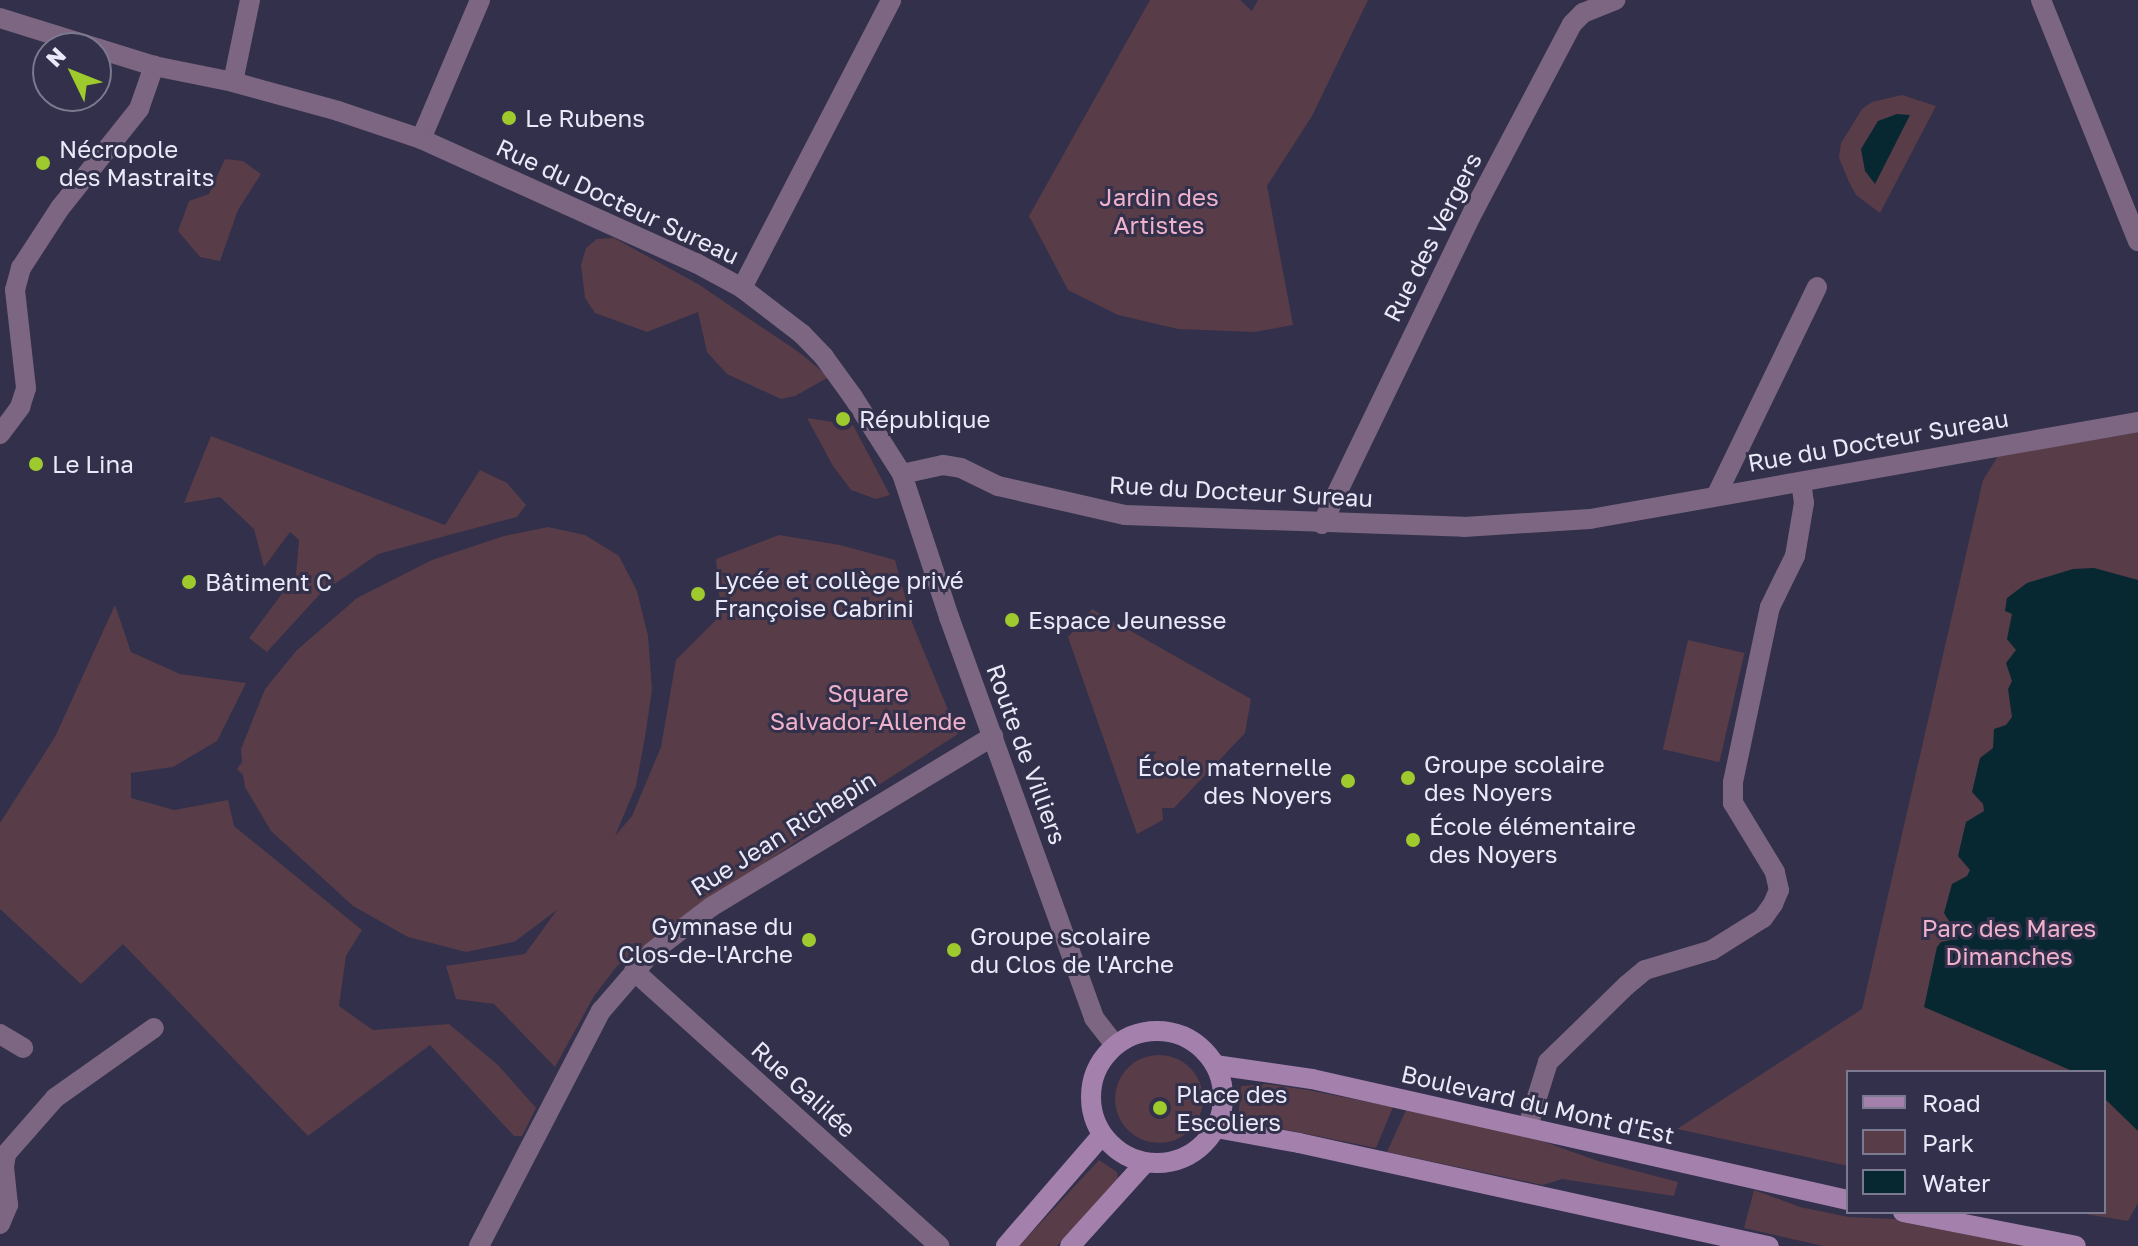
<!DOCTYPE html>
<html>
<head>
<meta charset="utf-8">
<style>
	body { margin:0 }
	#map { position:relative; width:2138px; height:1246px; overflow:hidden; background:#32304a; font-family:"Golos Text",sans-serif }
	div>[style] { position:absolute }
	.green>* { inset:0; background:#583c48; transform-origin:0 0 }
	.round { border-radius:50% }
	.water>* { inset:0; background:#072831 }
	.minor>* { height:20px; margin:-10px; padding:0 10px; transform-origin:10px; border-radius:10px; background:#7c6681 }
	.tertiary>* { height:20px; margin:-10px; padding:0 10px; transform-origin:10px; border-radius:10px; background:#7c6681 }
	.secondary>* { height:20px; margin:-10px; padding:0 10px; transform-origin:10px; border-radius:10px; background:#a481ad }
	.secondary>.ring { margin:-10px; padding:0; box-sizing:content-box; background:none; border:20px solid #a481ad; border-radius:50% }
	.dots>* { width:22px; height:22px; translate:-50% -50%; box-sizing:border-box; border:4px solid #32304a; border-radius:50% }
	span { translate:-50% -50%; white-space:nowrap; text-align:center; line-height:1.15; -webkit-text-stroke:6px #32304a; paint-order:stroke }
	.poi-label { font-size:24px; color:#e9e9f9 }
	.left { translate:0 -50%; text-align:left }
	.right { translate:-100% -50%; text-align:right }
	.park-label { font-size:24px; color:#f0b1cb }
	.street-label { font-size:24px; color:#e9e9f9 }
	.legend { position:absolute; left:1846px; top:1070px; width:260px; height:144px; box-sizing:border-box; background:#32304a; border:2px solid #7b7a90; margin:0; padding:10px 14px; list-style:none; font-size:24px; color:#e9e9f9 }
	.legend li { display:flex; align-items:center; gap:16px; height:40px }
	.legend b { width:40px; border:2px solid #7b7a90 }
	.north { position:absolute; left:32px; top:32px; width:80px; height:80px; box-sizing:border-box; background:#32304a; border:2px solid #7b7a90; border-radius:50%; rotate:313deg; font-size:22px; font-weight:700; line-height:32px; text-align:center; color:#e9e9f9 }
	.north::after { content:''; display:block; margin:auto; width:28px; height:36px; background:#9fca2d; clip-path:polygon(50% 0,100% 100%,50% 72%,0 100%) }
</style>
</head>
<body>
<div id="map">
	<div class="green">
		<div style="clip-path:polygon(1150px 0,1240px 0,1252px 11px,1258px 0,1368px 0,1312px 116px,1267px 186px,1293px 325px,1254px 332px,1178px 329px,1118px 315px,1068px 290px,1029px 216px)"></div>
		<div style="clip-path:polygon(1902px 95px,1936px 106px,1880px 213px,1856px 195px,1849px 182px,1839px 158px,1841px 143px,1862px 109px,1872px 102px)"></div>
		<div style="clip-path:polygon(225px 159px,243px 161px,261px 174px,238px 210px,220px 261px,200px 257px,178px 231px,189px 201px,209px 194px)"></div>
		<div style="clip-path:polygon(614px 238px,698px 284px,800px 353px,829px 377px,795px 396px,781px 399px,727px 374px,707px 352px,698px 312px,647px 332px,595px 313px,585px 298px,581px 265px,586px 248px,597px 239px)"></div>
		<div style="clip-path:polygon(807px 418px,853px 425px,890px 495px,876px 499px,851px 490px,833px 466px)"></div>
		<div style="clip-path:polygon(2138px 422px,2138px 1203px,2128px 1221px,2073px 1212px,2104px 1212px,2104px 1072px,1848px 1072px,1848px 1166px,1677px 1129px,1862px 1009px,1983px 480px,2005px 445px)"></div>
		<div style="clip-path:polygon(211px 436px,445px 525px,480px 470px,507px 483px,526px 505px,517px 517px,378px 554px,320px 594px,267px 652px,249px 638px,296px 575px,299px 540px,290px 532px,264px 567px,254px 529px,220px 497px,184px 503px)"></div>
		<div style="clip-path:polygon(548px 527px,585px 535px,619px 556px,637px 591px,648px 636px,652px 690px,645px 737px,636px 786px,615px 836px,632px 816px,661px 747px,676px 660px,721px 615px,716px 559px,779px 535px,840px 545px,895px 560px,913px 625px,958px 734px,860px 797px,617px 966px,594px 996px,555px 1067px,494px 1004px,456px 999px,446px 966px,525px 954px,557px 910px,514px 942px,466px 952px,408px 937px,353px 906px,271px 831px,245px 787px,243px 775px,237px 769px,242px 762px,241px 749px,265px 689px,297px 650px,357px 598px,432px 560px,504px 536px)"></div>
		<div style="clip-path:polygon(115px 605px,131px 652px,180px 674px,246px 683px,217px 741px,173px 767px,131px 773px,131px 798px,174px 810px,228px 800px,234px 826px,362px 930px,346px 956px,339px 1006px,373px 1030px,449px 1024px,498px 1065px,536px 1108px,522px 1136px,514px 1136px,430px 1045px,308px 1136px,123px 944px,81px 984px,0 909px,0 823px,55px 737px)"></div>
		<div style="clip-path:polygon(1092px 609px,1251px 699px,1245px 733px,1174px 808px,1162px 808px,1163px 820px,1137px 834px,1068px 637px)"></div>
		<div style="left:1688px;top:640px;width:58px;height:112px;rotate:13deg"></div>
		<div class="round" style="left:1115px;top:1055px;width:88px;height:88px"></div>
		<div style="clip-path:polygon(1266px 1084px,1308px 1090px,1393px 1107px,1376px 1148px,1238px 1120px,1241px 1086px)"></div>
		<div style="clip-path:polygon(1406px 1110px,1525px 1135px,1598px 1161px,1678px 1182px,1674px 1196px,1562px 1179px,1543px 1185px,1387px 1152px)"></div>
		<div style="clip-path:polygon(1099px 1160px,1117px 1172px,1118px 1180px,1057px 1246px,1019px 1246px)"></div>
		<div style="clip-path:polygon(1754px 1190px,1800px 1207px,1849px 1217px,1916px 1220px,2032px 1246px,1823px 1246px,1744px 1228px)"></div>
	</div>
	<div class="water">
		<div style="clip-path:polygon(1897px 114px,1910px 115px,1875px 184px,1865px 171px,1861px 149px,1878px 121px)"></div>
		<div style="clip-path:polygon(2094px 568px,2138px 580px,2138px 1131px,2104px 1098px,2104px 1072px,2070px 1070px,1924px 1007px,1937px 947px,1941px 942px,1951px 940px,1956px 932px,1944px 913px,1952px 884px,1967px 876px,1970px 870px,1958px 856px,1966px 822px,1984px 811px,1983px 804px,1972px 792px,1980px 758px,1993px 748px,1994px 729px,2006px 725px,2012px 717px,2008px 689px,2012px 681px,2006px 663px,2016px 650px,2007px 639px,2012px 614px,2005px 611px,2007px 598px,2027px 583px,2073px 569px)"></div>
	</div>
	<div class="minor">
		<div style="left:2041px;top:0;width:260px;rotate:68.1deg"></div>
		<div style="left:233px;top:82px;width:84px;rotate:-78.3deg"></div>
		<div style="left:421px;top:139px;width:151px;rotate:-67deg"></div>
		<div style="left:0;top:434px;width:34px;rotate:-53deg"></div>
		<div style="left:20px;top:407px;width:20px;rotate:-72deg"></div>
		<div style="left:26px;top:388px;width:99px;rotate:-96.4deg"></div>
		<div style="left:15px;top:290px;width:23px;rotate:-75deg"></div>
		<div style="left:21px;top:268px;width:72px;rotate:-57deg"></div>
		<div style="left:60px;top:208px;width:127px;rotate:-51.4deg"></div>
		<div style="left:139px;top:109px;width:46px;rotate:-70.8deg"></div>
		<div style="left:902px;top:474px;width:42px;rotate:-12.4deg"></div>
		<div style="left:943px;top:465px;width:18px;rotate:9deg"></div>
		<div style="left:961px;top:468px;width:41px;rotate:25.9deg"></div>
		<div style="left:998px;top:486px;width:130px;rotate:12.9deg"></div>
		<div style="left:1125px;top:515px;width:339px;rotate:2deg"></div>
		<div style="left:1464px;top:527px;width:126px;rotate:-3.6deg"></div>
		<div style="left:1590px;top:519px;width:557px;rotate:-10.04deg"></div>
		<div style="left:1716px;top:496px;width:232px;rotate:-64.2deg"></div>
		<div style="left:1322px;top:524px;width:349px;rotate:-64.2deg"></div>
		<div style="left:1474px;top:210px;width:210px;rotate:-62.2deg"></div>
		<div style="left:1572px;top:24px;width:16px;rotate:-45deg"></div>
		<div style="left:1583px;top:13px;width:35px;rotate:-22deg"></div>
		<div style="left:634px;top:971px;width:411px;rotate:42deg"></div>
		<div style="left:0;top:1034px;width:27px;rotate:31deg"></div>
		<div style="left:1528px;top:1126px;width:67px;rotate:-72.6deg"></div>
		<div style="left:1548px;top:1062px;width:110px;rotate:-44.3deg"></div>
		<div style="left:1627px;top:985px;width:23px;rotate:-40deg"></div>
		<div style="left:1645px;top:970px;width:70px;rotate:-16.6deg"></div>
		<div style="left:1712px;top:950px;width:60px;rotate:-32.1deg"></div>
		<div style="left:1763px;top:918px;width:17px;rotate:-54deg"></div>
		<div style="left:1773px;top:904px;width:15px;rotate:-67deg"></div>
		<div style="left:1779px;top:890px;width:18px;rotate:-103deg"></div>
		<div style="left:1775px;top:872px;width:81px;rotate:-121.3deg"></div>
		<div style="left:1733px;top:803px;width:21px;rotate:-90deg"></div>
		<div style="left:1733px;top:782px;width:179px;rotate:-78.1deg"></div>
		<div style="left:1770px;top:607px;width:57px;rotate:-63.9deg"></div>
		<div style="left:1795px;top:556px;width:54px;rotate:-80.4deg"></div>
		<div style="left:1804px;top:503px;width:21px;rotate:-98deg"></div>
		<div style="left:0;top:1224px;width:21px;rotate:-67deg"></div>
		<div style="left:8px;top:1205px;width:38px;rotate:-96deg"></div>
		<div style="left:4px;top:1167px;width:13px;rotate:-81deg"></div>
		<div style="left:6px;top:1154px;width:74px;rotate:-48.8deg"></div>
		<div style="left:55px;top:1098px;width:121px;rotate:-35.3deg"></div>
		<div style="left:479px;top:1246px;width:265px;rotate:-62.6deg"></div>
		<div style="left:601px;top:1011px;width:78px;rotate:-49.2deg"></div>
		<div style="left:652px;top:952px;width:74px;rotate:-37.3deg"></div>
		<div style="left:711px;top:907px;width:330px;rotate:-31.2deg"></div>
	</div>
	<div class="tertiary">
		<div style="left:0;top:18px;width:161px;rotate:17.3deg"></div>
		<div style="left:154px;top:66px;width:81px;rotate:11.4deg"></div>
		<div style="left:233px;top:82px;width:109px;rotate:15.4deg"></div>
		<div style="left:338px;top:111px;width:88px;rotate:18.6deg"></div>
		<div style="left:421px;top:139px;width:302px;rotate:24.3deg"></div>
		<div style="left:696px;top:263px;width:52px;rotate:28.5deg"></div>
		<div style="left:742px;top:288px;width:76px;rotate:37.5deg"></div>
		<div style="left:802px;top:334px;width:32px;rotate:46deg"></div>
		<div style="left:824px;top:357px;width:49px;rotate:54.1deg"></div>
		<div style="left:853px;top:397px;width:91px;rotate:57.5deg"></div>
		<div style="left:902px;top:474px;width:151px;rotate:71.8deg"></div>
		<div style="left:949px;top:617px;width:426px;rotate:70.1deg"></div>
		<div style="left:1094px;top:1018px;width:34px;rotate:52deg"></div>
		<div style="left:742px;top:288px;width:324px;rotate:-62.6deg"></div>
	</div>
	<div class="secondary">
		<div class="ring" style="left:1091px;top:1031px;width:112px;height:112px"></div>
		<div style="left:1215px;top:1065px;width:98px;rotate:8.2deg"></div>
		<div style="left:1312px;top:1079px;width:549px;rotate:12.72deg"></div>
		<div style="left:1216px;top:1128px;width:84px;rotate:10.2deg"></div>
		<div style="left:1299px;top:1143px;width:481px;rotate:12.4deg"></div>
		<div style="left:1903px;top:1212px;width:176px;rotate:11.1deg"></div>
		<div style="left:1006px;top:1246px;width:147px;rotate:-49.1deg"></div>
		<div style="left:1070px;top:1246px;width:112px;rotate:-47.9deg"></div>
	</div>
	<div class="dots">
		<div style="left:509px;top:118px;background:#9fca2d"></div>
		<div style="left:43px;top:163px;background:#9fca2d"></div>
		<div style="left:843px;top:419px;background:#9fca2d"></div>
		<div style="left:36px;top:464px;background:#9fca2d"></div>
		<div style="left:189px;top:582px;background:#9fca2d"></div>
		<div style="left:698px;top:594px;background:#9fca2d"></div>
		<div style="left:1012px;top:620px;background:#9fca2d"></div>
		<div style="left:1408px;top:778px;background:#9fca2d"></div>
		<div style="left:1348px;top:781px;background:#9fca2d"></div>
		<div style="left:1413px;top:840px;background:#9fca2d"></div>
		<div style="left:809px;top:940px;background:#9fca2d"></div>
		<div style="left:954px;top:950px;background:#9fca2d"></div>
		<div style="left:1160px;top:1108px;background:#9fca2d"></div>
	</div>
	<div class="poi-label">
		<span class="left" style="left:525px;top:118px">Le Rubens</span>
		<span class="left" style="left:59px;top:163px">Nécropole<br>des Mastraits</span>
		<span class="left" style="left:859px;top:419px">République</span>
		<span class="left" style="left:52px;top:464px">Le Lina</span>
		<span class="left" style="left:714px;top:594px">Lycée et collège privé<br>Françoise Cabrini</span>
		<span class="left" style="left:205px;top:582px">Bâtiment C</span>
		<span class="left" style="left:1028px;top:620px">Espace Jeunesse</span>
		<span class="left" style="left:1424px;top:778px">Groupe scolaire<br>des Noyers</span>
		<span class="right" style="left:1332px;top:781px">École maternelle<br>des Noyers</span>
		<span class="left" style="left:1429px;top:840px">École élémentaire<br>des Noyers</span>
		<span class="right" style="left:793px;top:940px">Gymnase du<br>Clos-de-l'Arche</span>
		<span class="left" style="left:970px;top:950px">Groupe scolaire<br>du Clos de l'Arche</span>
		<span class="left" style="left:1176px;top:1108px">Place des<br>Escoliers</span>
	</div>
	<div class="park-label">
		<span style="left:1159px;top:211px">Jardin des<br>Artistes</span>
		<span style="left:868px;top:707px">Square<br>Salvador-Allende</span>
		<span style="left:2009px;top:942px">Parc des Mares<br>Dimanches</span>
	</div>
	<div class="street-label">
		<span style="left:618px;top:201px;rotate:25deg">Rue du Docteur Sureau</span>
		<span style="left:1432px;top:237px;rotate:-63deg">Rue des Vergers</span>
		<span style="left:1878px;top:440px;rotate:-10deg">Rue du Docteur Sureau</span>
		<span style="left:1241px;top:491px;rotate:3deg">Rue du Docteur Sureau</span>
		<span style="left:1027px;top:754px;rotate:70deg">Route de Villiers</span>
		<span style="left:783px;top:833px;rotate:-32deg">Rue Jean Richepin</span>
		<span style="left:804px;top:1089px;rotate:42deg">Rue Galilée</span>
		<span style="left:1538px;top:1104px;rotate:13deg">Boulevard du Mont d'Est</span>
	</div>
	<ul class="legend">
	<li><b style="height:10px;background:#a481ad"></b>Road</li>
	<li><b style="height:22px;background:#583c48"></b>Park</li>
	<li><b style="height:22px;background:#072831"></b>Water</li>
	</ul>
	<div class="north">N</div>
</div>
</body>
</html>
